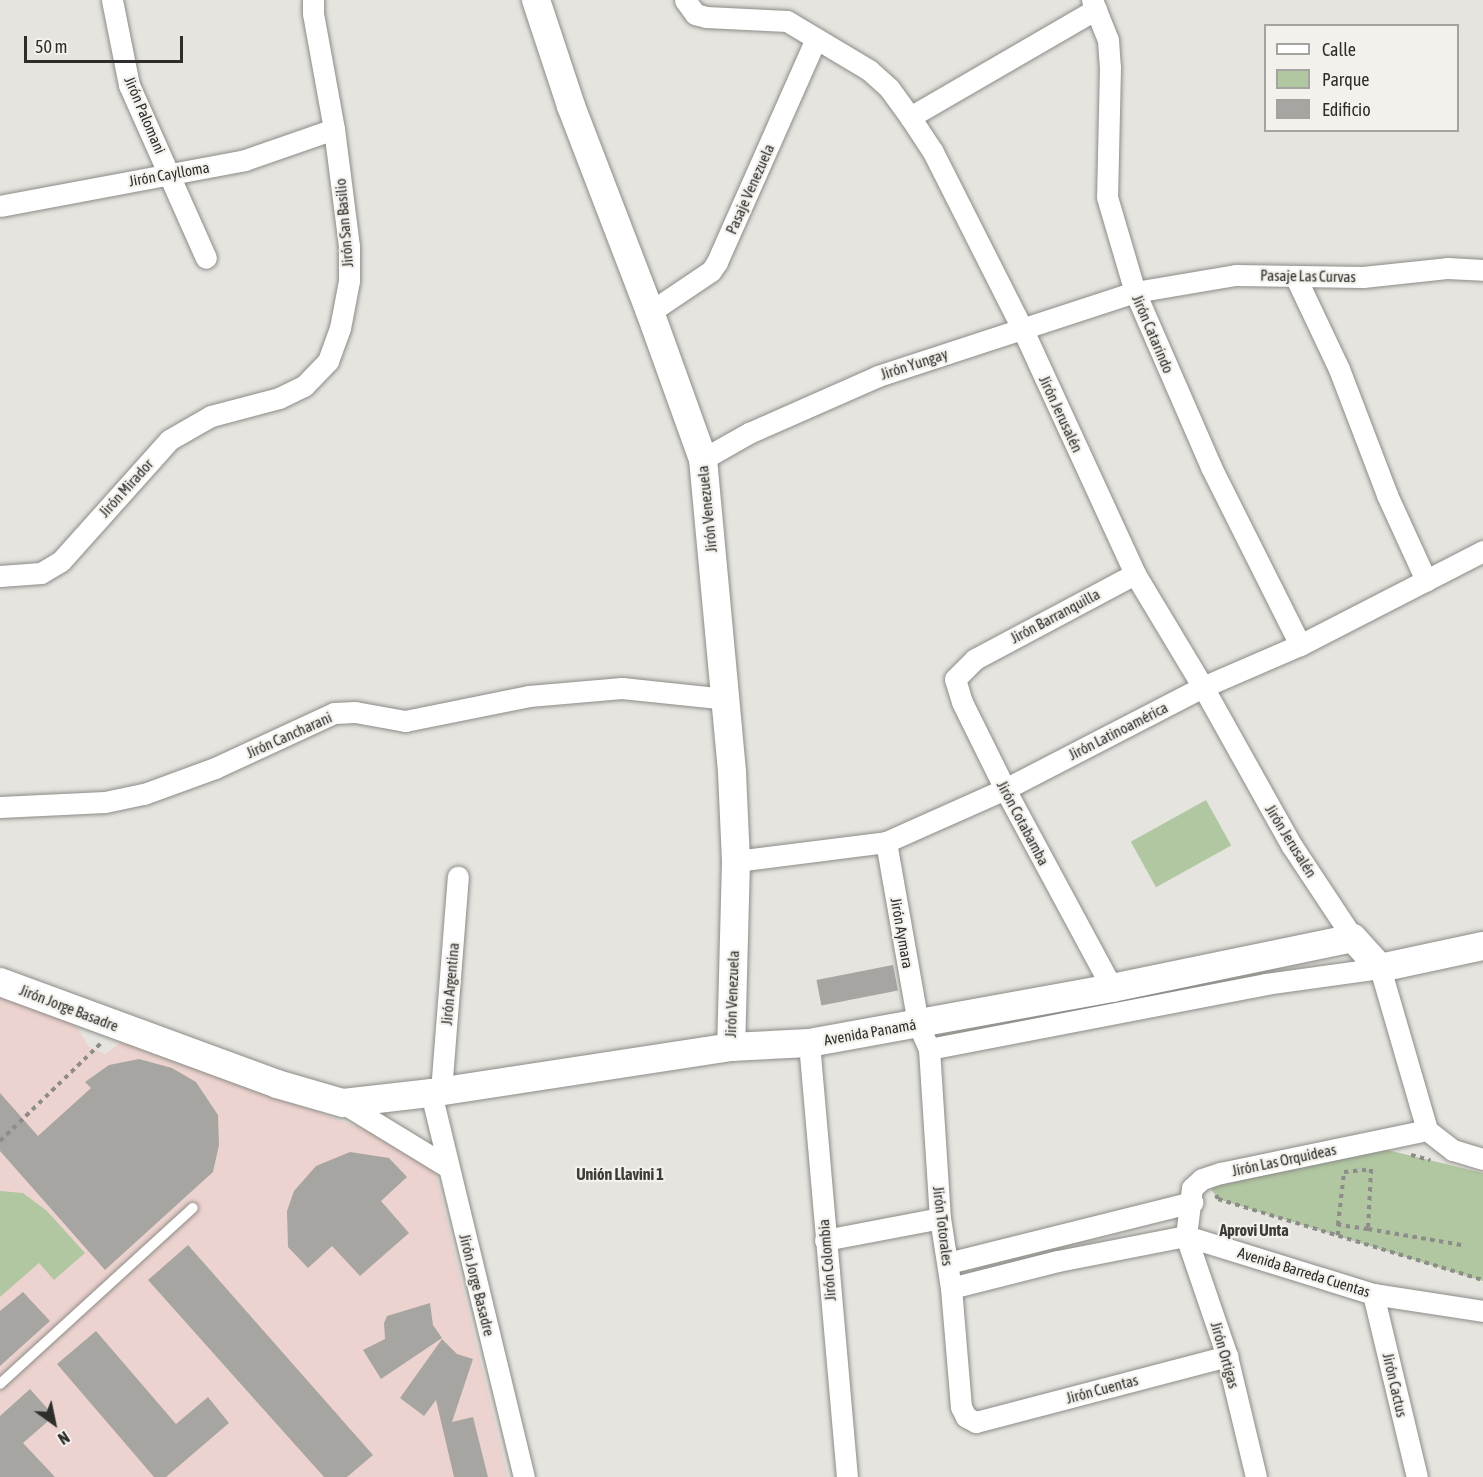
<!DOCTYPE html>
<html>
<head>
<meta charset="utf-8">
<style>
	body { margin:0 }
	#map { position:relative; width:1483px; height:1477px; overflow:hidden; background:#e5e4df; font-family:"Asap Condensed",sans-serif }
	div>[style] { position:absolute }
	.education>* { inset:0; background:#edd3cf }
	.green>* { inset:0; background:#b0c7a1; transform-origin:0 0 }
	.building>* { inset:0; background:#a7a5a1; transform-origin:0 0 }
	.path>* { height:4px; margin-top:-2px; transform-origin:0; background:repeating-linear-gradient(90deg,#8d8c89 0 4.5px,transparent 0 9px) }
	.roads { filter:drop-shadow(0 0 2px #8d8b87) drop-shadow(0 0 2px #8d8b87) }
	.lane>* { height:10px; margin:-5px; padding:0 5px; transform-origin:5px; border-radius:5px; background:#fff }
	.street>* { height:21px; margin:-10.5px; padding:0 10.5px; transform-origin:10.5px; border-radius:10.5px; background:#fff }
	.secondary>* { height:28px; margin:-14px; padding:0 14px; transform-origin:14px; border-radius:14px; background:#fff }
	span { translate:-50% -50%; white-space:nowrap; text-align:center; line-height:1.15; -webkit-text-stroke:4.5px #f3f1ec; paint-order:stroke }
	.street-label { font-size:15px; color:#2e2d2b }
	.neighbourhood-label { font-size:16px; color:#3d3c38; font-weight:700 }
	.legend { position:absolute; left:1264px; top:24px; width:195px; height:108px; box-sizing:border-box; background:#f3f1ec; border:2px solid #a4a39f; margin:0; padding:8px 10px; list-style:none; font-size:18px; color:#2e2d2b }
	.legend li { display:flex; align-items:center; gap:12px; height:30px }
	.legend b { width:30px; border:2px solid #a4a39f }
	.north { position:absolute; left:24px; top:1393px; width:60px; height:60px; -webkit-text-stroke:4px #f3f1ec; paint-order:stroke; rotate:147deg; font-size:16px; font-weight:700; line-height:24px; text-align:center; color:#2e2d2b }
	.north::after { content:''; display:block; margin:auto; width:21px; height:27px; background:#2e2d2b; clip-path:polygon(50% 0,100% 100%,50% 72%,0 100%) }
	.scale { position:absolute; left:24px; top:36px; width:159px; height:27px; box-sizing:border-box; border:3px solid #2e2d2b; border-top:0; padding-left:8px; font-size:18px; line-height:21px; white-space:nowrap; color:#2e2d2b; -webkit-text-stroke:4px #f3f1ec; paint-order:stroke }
</style>
</head>
<body>
<div id="map">
	<div class="education">
		<div style="clip-path:polygon(0 990px,73px 1020px,88px 1046px,105px 1054px,123px 1041px,431px 1154px,508px 1477px,0 1477px)"></div>
	</div>
	<div class="green">
		<div style="left:1206px;top:800px;width:52px;height:86px;rotate:61deg"></div>
		<div style="clip-path:polygon(1379px 1148px,1483px 1173px,1483px 1281px,1218px 1199px,1211px 1189px,1216px 1181px)"></div>
		<div style="clip-path:polygon(0 1191px,23px 1193px,47px 1211px,85px 1253px,54px 1280px,39px 1263px,0 1297px)"></div>
	</div>
	<div class="building">
		<div style="left:893px;top:965px;width:26px;height:78px;rotate:79deg"></div>
		<div style="clip-path:polygon(139px 1059px,172px 1068px,196px 1082px,218px 1115px,219px 1145px,213px 1172px,105px 1270px,0 1151px,0 1093px,38px 1136px,91px 1088px,85px 1082px,109px 1065px)"></div>
		<div style="clip-path:polygon(350px 1152px,389px 1158px,407px 1177px,381px 1201px,409px 1233px,360px 1276px,332px 1246px,308px 1268px,288px 1247px,287px 1211px,294px 1191px,316px 1166px)"></div>
		<div style="clip-path:polygon(188px 1245px,373px 1455px,347px 1477px,324px 1477px,148px 1280px)"></div>
		<div style="clip-path:polygon(23px 1292px,50px 1321px,0 1366px,0 1311px)"></div>
		<div style="clip-path:polygon(430px 1303px,433px 1325px,442px 1338px,381px 1379px,363px 1350px,385px 1339px,384px 1323px,387px 1316px)"></div>
		<div style="clip-path:polygon(96px 1331px,176px 1424px,208px 1397px,229px 1423px,166px 1477px,154px 1477px,57px 1364px)"></div>
		<div style="clip-path:polygon(442px 1339px,457px 1354px,473px 1359px,452px 1422px,473px 1417px,488px 1477px,454px 1477px,436px 1400px,424px 1416px,400px 1398px)"></div>
		<div style="clip-path:polygon(30px 1389px,54px 1416px,23px 1443px,55px 1477px,0 1477px,0 1416px)"></div>
	</div>
	<div class="path">
		<div style="left:0;top:1141px;width:141px;rotate:-44.1deg"></div>
		<div style="left:1411px;top:1155px;width:20px;rotate:15deg"></div>
		<div style="left:1216px;top:1195px;width:4px;rotate:63deg"></div>
		<div style="left:1218px;top:1199px;width:277px;rotate:17deg"></div>
		<div style="left:1368px;top:1229px;width:95px;rotate:9.7deg"></div>
		<div style="left:1338px;top:1235px;width:10px;rotate:-90deg"></div>
		<div style="left:1338px;top:1225px;width:53px;rotate:-83.5deg"></div>
		<div style="left:1344px;top:1172px;width:27px;rotate:-6deg"></div>
		<div style="left:1371px;top:1169px;width:60px;rotate:92.9deg"></div>
		<div style="left:1368px;top:1229px;width:30px;rotate:-172deg"></div>
	</div>
	<div class="roads">
		<div class="lane">
			<div style="left:0;top:1384px;width:261px;rotate:-42.4deg"></div>
		</div>
		<div class="street">
			<div style="left:112px;top:0;width:87px;rotate:78.7deg"></div>
			<div style="left:129px;top:85px;width:189px;rotate:66deg"></div>
			<div style="left:685px;top:0;width:17px;rotate:54deg"></div>
			<div style="left:695px;top:14px;width:11px;rotate:15deg"></div>
			<div style="left:706px;top:17px;width:81px;rotate:2.8deg"></div>
			<div style="left:787px;top:21px;width:96px;rotate:30.9deg"></div>
			<div style="left:869px;top:70px;width:27px;rotate:42deg"></div>
			<div style="left:889px;top:88px;width:36px;rotate:54deg"></div>
			<div style="left:910px;top:117px;width:42px;rotate:56.7deg"></div>
			<div style="left:933px;top:152px;width:197px;rotate:63.2deg"></div>
			<div style="left:1022px;top:328px;width:271px;rotate:65.3deg"></div>
			<div style="left:1135px;top:574px;width:132px;rotate:59deg"></div>
			<div style="left:1203px;top:687px;width:182px;rotate:60.8deg"></div>
			<div style="left:1292px;top:846px;width:110px;rotate:56.5deg"></div>
			<div style="left:1092px;top:0;width:43px;rotate:68.2deg"></div>
			<div style="left:1108px;top:40px;width:27px;rotate:86deg"></div>
			<div style="left:1110px;top:67px;width:130px;rotate:91.3deg"></div>
			<div style="left:1107px;top:197px;width:99px;rotate:73.6deg"></div>
			<div style="left:1135px;top:292px;width:191px;rotate:66.5deg"></div>
			<div style="left:1211px;top:467px;width:199px;rotate:63.4deg"></div>
			<div style="left:910px;top:117px;width:215px;rotate:-30.1deg"></div>
			<div style="left:0;top:206px;width:249px;rotate:-10.6deg"></div>
			<div style="left:245px;top:160px;width:94px;rotate:-19.2deg"></div>
			<div style="left:1296px;top:278px;width:101px;rotate:64.7deg"></div>
			<div style="left:1339px;top:369px;width:135px;rotate:69.1deg"></div>
			<div style="left:1387px;top:495px;width:94px;rotate:65.4deg"></div>
			<div style="left:650px;top:312px;width:73px;rotate:-33.9deg"></div>
			<div style="left:711px;top:271px;width:11px;rotate:-56deg"></div>
			<div style="left:717px;top:262px;width:244px;rotate:-66.1deg"></div>
			<div style="left:703px;top:459px;width:53px;rotate:-29.5deg"></div>
			<div style="left:749px;top:433px;width:141px;rotate:-23.8deg"></div>
			<div style="left:878px;top:376px;width:270px;rotate:-18.1deg"></div>
			<div style="left:1135px;top:292px;width:102px;rotate:-9.6deg"></div>
			<div style="left:1236px;top:275px;width:127px;rotate:0.9deg"></div>
			<div style="left:1363px;top:277px;width:84px;rotate:-6.1deg"></div>
			<div style="left:1447px;top:268px;width:36px;rotate:3deg"></div>
			<div style="left:0;top:576px;width:41px;rotate:-4.2deg"></div>
			<div style="left:41px;top:573px;width:23px;rotate:-31deg"></div>
			<div style="left:61px;top:561px;width:162px;rotate:-48.2deg"></div>
			<div style="left:169px;top:440px;width:48px;rotate:-29.7deg"></div>
			<div style="left:211px;top:416px;width:70px;rotate:-14.8deg"></div>
			<div style="left:279px;top:398px;width:28px;rotate:-26deg"></div>
			<div style="left:304px;top:386px;width:35px;rotate:-46deg"></div>
			<div style="left:328px;top:361px;width:35px;rotate:-70deg"></div>
			<div style="left:340px;top:328px;width:48px;rotate:-79.2deg"></div>
			<div style="left:349px;top:281px;width:35px;rotate:-90deg"></div>
			<div style="left:349px;top:246px;width:118px;rotate:-97.3deg"></div>
			<div style="left:334px;top:129px;width:118px;rotate:-100.3deg"></div>
			<div style="left:313px;top:13px;width:13px;rotate:-90deg"></div>
			<div style="left:0;top:807px;width:105px;rotate:-2.7deg"></div>
			<div style="left:105px;top:802px;width:40px;rotate:-12deg"></div>
			<div style="left:144px;top:794px;width:76px;rotate:-20.1deg"></div>
			<div style="left:215px;top:768px;width:131px;rotate:-24.8deg"></div>
			<div style="left:334px;top:713px;width:21px;rotate:-3deg"></div>
			<div style="left:355px;top:712px;width:51px;rotate:10.2deg"></div>
			<div style="left:405px;top:721px;width:126px;rotate:-11.4deg"></div>
			<div style="left:529px;top:696px;width:93px;rotate:-4.9deg"></div>
			<div style="left:622px;top:688px;width:105px;rotate:6deg"></div>
			<div style="left:886px;top:842px;width:185px;rotate:80deg"></div>
			<div style="left:918px;top:1024px;width:27px;rotate:66deg"></div>
			<div style="left:929px;top:1049px;width:169px;rotate:86.3deg"></div>
			<div style="left:940px;top:1218px;width:71px;rotate:81.1deg"></div>
			<div style="left:951px;top:1288px;width:119px;rotate:85.2deg"></div>
			<div style="left:961px;top:1407px;width:11px;rotate:63deg"></div>
			<div style="left:966px;top:1417px;width:11px;rotate:27deg"></div>
			<div style="left:976px;top:1422px;width:260px;rotate:-14.7deg"></div>
			<div style="left:736px;top:861px;width:151px;rotate:-7.2deg"></div>
			<div style="left:886px;top:842px;width:130px;rotate:-24deg"></div>
			<div style="left:1005px;top:789px;width:223px;rotate:-27.3deg"></div>
			<div style="left:1203px;top:687px;width:106px;rotate:-23.4deg"></div>
			<div style="left:1300px;top:645px;width:206px;rotate:-27.2deg"></div>
			<div style="left:1112px;top:988px;width:226px;rotate:-118.3deg"></div>
			<div style="left:1005px;top:789px;width:97px;rotate:-116.3deg"></div>
			<div style="left:962px;top:702px;width:24px;rotate:-107deg"></div>
			<div style="left:955px;top:679px;width:28px;rotate:-45deg"></div>
			<div style="left:975px;top:659px;width:181px;rotate:-28deg"></div>
			<div style="left:809px;top:1043px;width:436px;rotate:85deg"></div>
			<div style="left:929px;top:1049px;width:343px;rotate:-10.9deg"></div>
			<div style="left:1266px;top:984px;width:115px;rotate:-8deg"></div>
			<div style="left:1380px;top:968px;width:169px;rotate:73.8deg"></div>
			<div style="left:1427px;top:1130px;width:33px;rotate:38deg"></div>
			<div style="left:1453px;top:1150px;width:31px;rotate:17deg"></div>
			<div style="left:441px;top:1091px;width:215px;rotate:-85.5deg"></div>
			<div style="left:431px;top:1093px;width:395px;rotate:76.4deg"></div>
			<div style="left:343px;top:1103px;width:123px;rotate:31.4deg"></div>
			<div style="left:825px;top:1240px;width:117px;rotate:-10.8deg"></div>
			<div style="left:948px;top:1263px;width:252px;rotate:-14deg"></div>
			<div style="left:951px;top:1288px;width:110px;rotate:-14.2deg"></div>
			<div style="left:1058px;top:1261px;width:130px;rotate:-11.1deg"></div>
			<div style="left:1186px;top:1236px;width:196px;rotate:17.2deg"></div>
			<div style="left:1373px;top:1294px;width:111px;rotate:8.8deg"></div>
			<div style="left:1373px;top:1294px;width:188px;rotate:76.5deg"></div>
			<div style="left:1256px;top:1477px;width:124px;rotate:-103.5deg"></div>
			<div style="left:1227px;top:1356px;width:127px;rotate:-108.9deg"></div>
			<div style="left:1186px;top:1236px;width:48px;rotate:-82.9deg"></div>
			<div style="left:1192px;top:1188px;width:13px;rotate:-42deg"></div>
			<div style="left:1202px;top:1179px;width:20px;rotate:-18deg"></div>
			<div style="left:1221px;top:1173px;width:210px;rotate:-11.8deg"></div>
		</div>
		<div class="secondary">
			<div style="left:536px;top:0;width:112px;rotate:71.7deg"></div>
			<div style="left:571px;top:106px;width:221px;rotate:69deg"></div>
			<div style="left:650px;top:312px;width:156px;rotate:70.2deg"></div>
			<div style="left:703px;top:459px;width:315px;rotate:84.7deg"></div>
			<div style="left:732px;top:773px;width:88px;rotate:87.4deg"></div>
			<div style="left:736px;top:861px;width:186px;rotate:91.5deg"></div>
			<div style="left:0;top:982px;width:295px;rotate:20.2deg"></div>
			<div style="left:277px;top:1084px;width:69px;rotate:16.1deg"></div>
			<div style="left:343px;top:1103px;width:89px;rotate:-6.5deg"></div>
			<div style="left:431px;top:1093px;width:304px;rotate:-8.7deg"></div>
			<div style="left:731px;top:1047px;width:78px;rotate:-2.9deg"></div>
			<div style="left:809px;top:1043px;width:308px;rotate:-10.3deg"></div>
			<div style="left:1112px;top:988px;width:246px;rotate:-11.7deg"></div>
			<div style="left:1353px;top:938px;width:40px;rotate:48deg"></div>
			<div style="left:1380px;top:968px;width:105px;rotate:-12.1deg"></div>
		</div>
	</div>
	<div class="street-label">
		<span style="left:145px;top:115px;rotate:67deg">Jirón Palomani</span>
		<span style="left:169px;top:174px;rotate:-10deg">Jirón Caylloma</span>
		<span style="left:750px;top:189px;rotate:-66deg">Pasaje Venezuela</span>
		<span style="left:344px;top:223px;rotate:-95deg">Jirón San Basilio</span>
		<span style="left:1308px;top:276px;rotate:1deg">Pasaje Las Curvas</span>
		<span style="left:1153px;top:334px;rotate:67deg">Jirón Catarindo</span>
		<span style="left:914px;top:364px;rotate:-18deg">Jirón Yungay</span>
		<span style="left:1061px;top:414px;rotate:65deg">Jirón Jerusalén</span>
		<span style="left:126px;top:488px;rotate:-48deg">Jirón Mirador</span>
		<span style="left:707px;top:509px;rotate:-96deg">Jirón Venezuela</span>
		<span style="left:1055px;top:616px;rotate:-28deg">Jirón Barranquilla</span>
		<span style="left:1118px;top:731px;rotate:-27deg">Jirón Latinoamérica</span>
		<span style="left:289px;top:735px;rotate:-24deg">Jirón Cancharani</span>
		<span style="left:1023px;top:823px;rotate:62deg">Jirón Cotabamba</span>
		<span style="left:1291px;top:841px;rotate:58deg">Jirón Jerusalén</span>
		<span style="left:902px;top:933px;rotate:80deg">Jirón Aymara</span>
		<span style="left:450px;top:984px;rotate:-85deg">Jirón Argentina</span>
		<span style="left:732px;top:994px;rotate:-88deg">Jirón Venezuela</span>
		<span style="left:69px;top:1008px;rotate:21deg">Jirón Jorge Basadre</span>
		<span style="left:870px;top:1032px;rotate:-10deg">Avenida Panamá</span>
		<span style="left:1284px;top:1160px;rotate:-12deg">Jirón Las Orquideas</span>
		<span style="left:943px;top:1226px;rotate:83deg">Jirón Totorales</span>
		<span style="left:827px;top:1260px;rotate:-95deg">Jirón Colombia</span>
		<span style="left:1304px;top:1272px;rotate:17deg">Avenida Barreda Cuentas</span>
		<span style="left:477px;top:1285px;rotate:76deg">Jirón Jorge Basadre</span>
		<span style="left:1225px;top:1355px;rotate:74deg">Jirón Ortigas</span>
		<span style="left:1395px;top:1385px;rotate:77deg">Jirón Cactus</span>
		<span style="left:1102px;top:1389px;rotate:-15deg">Jirón Cuentas</span>
	</div>
	<div class="neighbourhood-label">
		<span style="left:620px;top:1174px">Unión Llavini 1</span>
		<span style="left:1254px;top:1230px">Aprovi Unta</span>
	</div>
	<ul class="legend">
	<li><b style="height:8px;background:#fff"></b>Calle</li>
	<li><b style="height:16px;background:#b0c7a1"></b>Parque</li>
	<li><b style="height:16px;background:#a7a5a1"></b>Edificio</li>
	</ul>
	<div class="north">N</div>
	<div class="scale">50 m</div>
</div>
</body>
</html>
